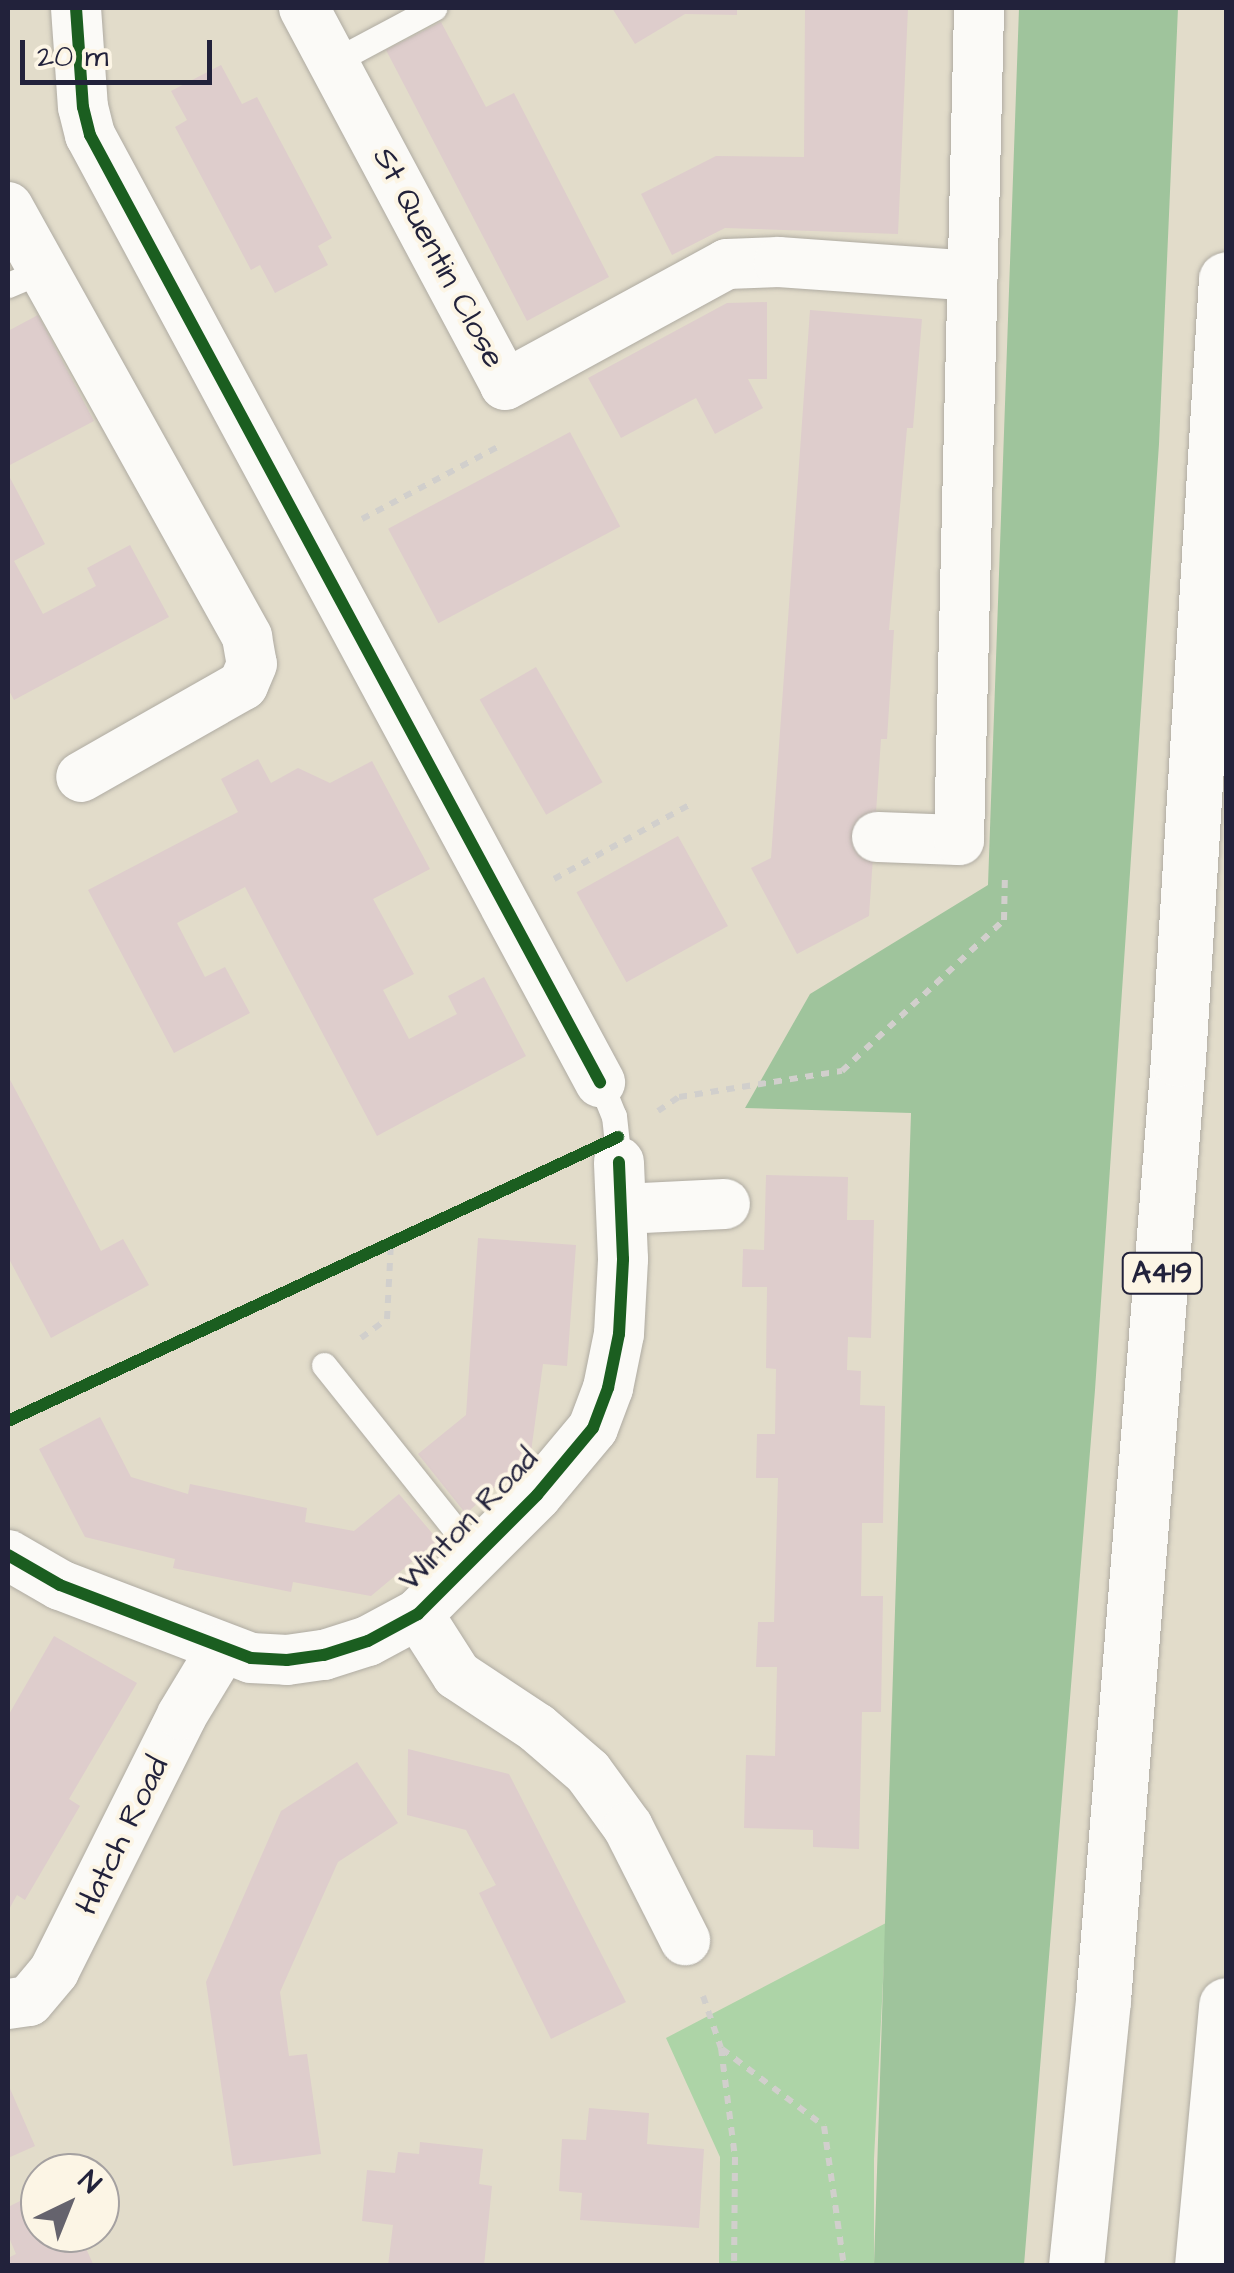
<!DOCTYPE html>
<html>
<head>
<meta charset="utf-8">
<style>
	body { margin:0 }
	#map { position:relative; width:1234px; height:2273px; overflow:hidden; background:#e2dcca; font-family:"Architects Daughter",sans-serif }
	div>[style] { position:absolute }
	.green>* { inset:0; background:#add4a7 }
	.forest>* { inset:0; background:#9fc49c }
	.building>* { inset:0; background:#decdcc; transform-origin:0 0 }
	.path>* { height:6px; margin-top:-3px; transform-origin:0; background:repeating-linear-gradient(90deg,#d1cfcc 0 8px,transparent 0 16px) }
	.roads { filter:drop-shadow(0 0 2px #afaba2) drop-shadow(0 0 2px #afaba2) }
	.lane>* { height:25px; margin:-12.5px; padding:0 12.5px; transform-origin:12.5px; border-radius:12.5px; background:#fbfaf7 }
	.street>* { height:50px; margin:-25px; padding:0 25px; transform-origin:25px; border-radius:25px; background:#fbfaf7 }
	.highway>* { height:55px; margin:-27.5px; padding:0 27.5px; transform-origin:27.5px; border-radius:27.5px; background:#fbfaf7 }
	.cycleway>* { height:12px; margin:-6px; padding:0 6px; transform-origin:6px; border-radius:6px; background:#1b5e20 }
	span { translate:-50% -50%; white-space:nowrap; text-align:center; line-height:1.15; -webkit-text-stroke:8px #fcf5e5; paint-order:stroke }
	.shield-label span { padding:2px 8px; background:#fcf5e5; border:2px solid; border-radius:8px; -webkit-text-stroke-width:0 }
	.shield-label { font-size:30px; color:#22223b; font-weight:700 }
	.street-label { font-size:32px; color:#22223b }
	.frame { position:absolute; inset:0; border:10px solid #22223b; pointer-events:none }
	.north { position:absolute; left:20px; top:2153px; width:100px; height:100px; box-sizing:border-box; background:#fcf5e5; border:2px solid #a5a1a1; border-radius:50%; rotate:43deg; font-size:28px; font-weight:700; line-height:40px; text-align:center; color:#22223b }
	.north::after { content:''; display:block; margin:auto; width:35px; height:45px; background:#65636d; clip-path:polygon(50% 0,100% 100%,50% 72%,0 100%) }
	.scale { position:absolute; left:20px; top:40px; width:192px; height:45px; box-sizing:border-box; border:5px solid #22223b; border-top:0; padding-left:12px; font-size:30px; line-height:35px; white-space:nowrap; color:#22223b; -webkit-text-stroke:8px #fcf5e5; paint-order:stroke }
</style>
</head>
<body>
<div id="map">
	<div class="green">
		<div style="clip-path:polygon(886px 1923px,874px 2159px,874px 2265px,719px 2265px,720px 2157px,666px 2038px)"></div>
	</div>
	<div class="forest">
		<div style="clip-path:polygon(1019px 8px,1178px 8px,1159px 444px,1095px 1390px,1024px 2265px,874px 2265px,911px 1113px,745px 1108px,810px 994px,988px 885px)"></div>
	</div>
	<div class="building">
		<div style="clip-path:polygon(612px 8px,737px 8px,737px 15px,685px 14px,635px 44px)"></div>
		<div style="clip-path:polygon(805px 8px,908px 8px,898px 234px,725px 228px,672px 255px,641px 194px,716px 156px,804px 157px)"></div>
		<div style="clip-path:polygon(441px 22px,486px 107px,514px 93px,609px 277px,527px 321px,386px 50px)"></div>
		<div style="clip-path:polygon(221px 65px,242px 104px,257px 97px,332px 238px,318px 246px,328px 265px,275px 293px,260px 265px,251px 270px,175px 127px,187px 120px,171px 91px)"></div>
		<div style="clip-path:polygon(767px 302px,767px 379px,748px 379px,763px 408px,715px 434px,696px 398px,621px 438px,588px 378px,727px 303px)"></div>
		<div style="clip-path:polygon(810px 310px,922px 319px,913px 428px,907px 428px,889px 630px,894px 630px,887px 739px,881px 739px,869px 916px,797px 954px,751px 868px,771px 858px)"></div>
		<div style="clip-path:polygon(38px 315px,94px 421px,8px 466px,8px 331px)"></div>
		<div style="left:570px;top:432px;width:107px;height:206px;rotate:62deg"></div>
		<div style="clip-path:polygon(8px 474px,45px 544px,14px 561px,43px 614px,96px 586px,87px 568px,130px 545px,169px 617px,14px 700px,8px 689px)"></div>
		<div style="left:536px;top:667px;width:133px;height:65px;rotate:60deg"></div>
		<div style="clip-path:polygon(258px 759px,271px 783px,298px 768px,330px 783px,372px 761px,430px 869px,373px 899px,414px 974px,383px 990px,409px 1039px,457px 1014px,448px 996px,484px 977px,526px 1056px,377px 1136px,245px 887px,177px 923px,205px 977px,225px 967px,250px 1013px,174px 1053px,88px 890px,238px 812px,221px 779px)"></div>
		<div style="left:678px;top:836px;width:103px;height:116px;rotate:61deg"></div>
		<div style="clip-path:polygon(8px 1076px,101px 1251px,123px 1239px,149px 1285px,51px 1338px,8px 1257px)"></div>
		<div style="clip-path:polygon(766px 1175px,848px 1177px,847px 1220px,874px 1220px,871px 1338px,848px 1337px,847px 1370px,861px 1371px,860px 1405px,885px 1406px,883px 1523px,862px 1523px,861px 1596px,883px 1596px,881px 1712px,862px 1712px,859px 1849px,813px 1847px,813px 1830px,744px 1828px,746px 1755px,775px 1756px,777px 1667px,756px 1667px,758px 1622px,774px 1622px,778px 1478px,756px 1478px,757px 1434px,775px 1434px,776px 1369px,766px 1368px,767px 1287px,742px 1287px,743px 1249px,764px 1250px)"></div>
		<div style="clip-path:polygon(478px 1238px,576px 1245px,567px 1366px,543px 1364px,531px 1452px,466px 1514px,418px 1454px,466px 1415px)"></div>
		<div style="clip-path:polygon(100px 1417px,131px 1477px,188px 1494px,190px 1484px,307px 1508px,305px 1522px,354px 1531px,399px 1494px,438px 1540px,371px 1596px,293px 1582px,291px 1592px,173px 1568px,175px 1559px,85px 1537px,39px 1449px)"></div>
		<div style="clip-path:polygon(54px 1636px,137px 1683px,69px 1799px,80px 1806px,25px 1900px,17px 1895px,8px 1911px,8px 1716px)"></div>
		<div style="clip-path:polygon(408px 1749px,509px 1774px,626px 2002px,551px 2039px,479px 1893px,496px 1885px,466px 1830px,407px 1815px)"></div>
		<div style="clip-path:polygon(357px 1762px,398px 1823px,338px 1862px,280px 1992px,289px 2056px,307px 2054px,321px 2154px,233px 2166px,206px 1982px,281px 1811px)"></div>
		<div style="clip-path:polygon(8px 2084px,35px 2146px,8px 2158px)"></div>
		<div style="clip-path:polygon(589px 2108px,649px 2113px,647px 2144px,704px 2149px,699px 2228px,580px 2220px,582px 2193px,559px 2191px,562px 2139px,586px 2140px)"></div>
		<div style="clip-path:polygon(420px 2142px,483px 2149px,479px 2184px,492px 2186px,484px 2266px,388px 2266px,393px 2225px,362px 2221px,367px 2170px,395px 2173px,398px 2152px,419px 2154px)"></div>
		<div style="clip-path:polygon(40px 2191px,40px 2233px,79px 2233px,94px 2266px,8px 2266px,8px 2258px,16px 2254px,8px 2235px,8px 2207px)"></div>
	</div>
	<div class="path">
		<div style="left:362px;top:519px;width:157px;rotate:-28deg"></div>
		<div style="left:554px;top:879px;width:158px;rotate:-28.7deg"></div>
		<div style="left:658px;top:1111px;width:25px;rotate:-34deg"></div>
		<div style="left:679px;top:1097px;width:165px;rotate:-9.1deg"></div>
		<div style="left:842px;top:1071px;width:221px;rotate:-43deg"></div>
		<div style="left:1004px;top:920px;width:46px;rotate:-88.8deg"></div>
		<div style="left:361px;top:1338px;width:32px;rotate:-36deg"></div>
		<div style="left:387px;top:1319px;width:76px;rotate:-87deg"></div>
		<div style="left:8px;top:1421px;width:609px;rotate:-24.97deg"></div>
		<div style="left:703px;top:1996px;width:55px;rotate:70.9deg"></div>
		<div style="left:721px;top:2048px;width:110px;rotate:82.7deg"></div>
		<div style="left:735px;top:2157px;width:109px;rotate:90.5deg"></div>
		<div style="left:722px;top:2049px;width:128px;rotate:37deg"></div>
		<div style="left:824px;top:2126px;width:141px;rotate:81.9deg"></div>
	</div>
	<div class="roads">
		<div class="lane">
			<div style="left:333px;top:62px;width:115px;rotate:-28.1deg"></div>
			<div style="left:8px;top:285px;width:36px;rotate:-23deg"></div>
			<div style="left:600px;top:1082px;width:37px;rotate:68deg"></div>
			<div style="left:614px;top:1116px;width:46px;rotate:83.8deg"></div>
			<div style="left:324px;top:1365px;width:246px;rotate:51.4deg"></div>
		</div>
		<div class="street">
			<div style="left:76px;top:8px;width:99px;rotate:86deg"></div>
			<div style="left:83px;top:107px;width:29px;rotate:76deg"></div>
			<div style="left:90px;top:135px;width:1076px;rotate:61.7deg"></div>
			<div style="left:304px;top:8px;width:427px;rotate:61.9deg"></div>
			<div style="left:505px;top:385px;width:253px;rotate:-28.6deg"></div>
			<div style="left:727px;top:264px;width:52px;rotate:-2.2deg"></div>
			<div style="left:779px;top:262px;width:194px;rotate:4.1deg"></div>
			<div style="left:8px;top:207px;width:492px;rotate:60.9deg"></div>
			<div style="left:247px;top:637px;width:27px;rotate:80deg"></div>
			<div style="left:252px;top:664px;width:23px;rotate:113deg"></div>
			<div style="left:243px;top:685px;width:186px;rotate:150.4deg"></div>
			<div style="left:877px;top:837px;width:82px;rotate:2.1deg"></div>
			<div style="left:959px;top:840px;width:832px;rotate:-88.62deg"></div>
			<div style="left:622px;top:1209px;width:103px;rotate:-2.8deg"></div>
			<div style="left:8px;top:1555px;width:60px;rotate:30deg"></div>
			<div style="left:60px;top:1585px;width:204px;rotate:20.9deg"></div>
			<div style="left:251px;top:1658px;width:36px;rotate:3deg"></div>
			<div style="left:287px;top:1660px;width:37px;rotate:-8deg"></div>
			<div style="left:324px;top:1655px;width:46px;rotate:-17.7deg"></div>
			<div style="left:368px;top:1641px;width:57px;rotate:-28.4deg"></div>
			<div style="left:418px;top:1614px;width:168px;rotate:-45deg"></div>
			<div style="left:537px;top:1495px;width:87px;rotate:-50.1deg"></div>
			<div style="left:593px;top:1428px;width:43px;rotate:-69.4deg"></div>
			<div style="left:608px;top:1388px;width:55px;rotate:-78.5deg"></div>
			<div style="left:619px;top:1334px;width:75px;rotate:-86.9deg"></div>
			<div style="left:623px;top:1259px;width:97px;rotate:-92.4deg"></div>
			<div style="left:418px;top:1614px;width:72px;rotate:57.4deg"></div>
			<div style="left:457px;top:1675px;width:96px;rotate:33.5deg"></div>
			<div style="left:537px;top:1728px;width:67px;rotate:40.8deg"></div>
			<div style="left:588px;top:1772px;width:68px;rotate:54deg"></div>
			<div style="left:628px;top:1827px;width:127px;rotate:63.2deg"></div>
			<div style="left:8px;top:2004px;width:21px;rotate:-8deg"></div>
			<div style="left:29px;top:2001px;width:39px;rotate:-50deg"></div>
			<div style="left:54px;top:1971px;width:286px;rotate:-63.4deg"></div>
			<div style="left:182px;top:1715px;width:77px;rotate:-58.8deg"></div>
		</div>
		<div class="highway">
			<div style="left:1076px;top:2266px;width:267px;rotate:-84.2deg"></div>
			<div style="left:1103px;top:2000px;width:944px;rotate:-85.44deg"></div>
			<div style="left:1178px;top:1059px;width:781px;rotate:-86.48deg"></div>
			<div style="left:1202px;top:2266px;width:262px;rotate:-84.7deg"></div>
		</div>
	</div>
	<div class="cycleway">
		<div style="left:76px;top:8px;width:99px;rotate:86deg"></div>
		<div style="left:83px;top:107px;width:29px;rotate:76deg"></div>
		<div style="left:90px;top:135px;width:1076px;rotate:61.7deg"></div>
		<div style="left:8px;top:1421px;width:673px;rotate:-24.97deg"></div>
		<div style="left:8px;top:1555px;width:60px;rotate:30deg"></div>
		<div style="left:60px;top:1585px;width:204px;rotate:20.9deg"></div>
		<div style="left:251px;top:1658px;width:36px;rotate:3deg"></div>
		<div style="left:287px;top:1660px;width:37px;rotate:-8deg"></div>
		<div style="left:324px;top:1655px;width:46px;rotate:-17.7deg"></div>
		<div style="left:368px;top:1641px;width:57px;rotate:-28.4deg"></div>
		<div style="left:418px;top:1614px;width:168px;rotate:-45deg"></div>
		<div style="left:537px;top:1495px;width:87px;rotate:-50.1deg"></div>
		<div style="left:593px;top:1428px;width:43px;rotate:-69.4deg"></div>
		<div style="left:608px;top:1388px;width:55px;rotate:-78.5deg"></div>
		<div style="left:619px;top:1334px;width:75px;rotate:-86.9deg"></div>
		<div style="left:623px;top:1259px;width:97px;rotate:-92.4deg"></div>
	</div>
	<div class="shield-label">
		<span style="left:1162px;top:1273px">A419</span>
	</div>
	<div class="street-label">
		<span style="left:438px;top:258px;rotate:62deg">St Quentin Close</span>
		<span style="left:469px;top:1520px;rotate:-46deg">Winton Road</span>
		<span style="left:123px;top:1836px;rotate:-64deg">Hatch Road</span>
	</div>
	<div class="frame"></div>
	<div class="north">N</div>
	<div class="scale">20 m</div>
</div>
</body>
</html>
